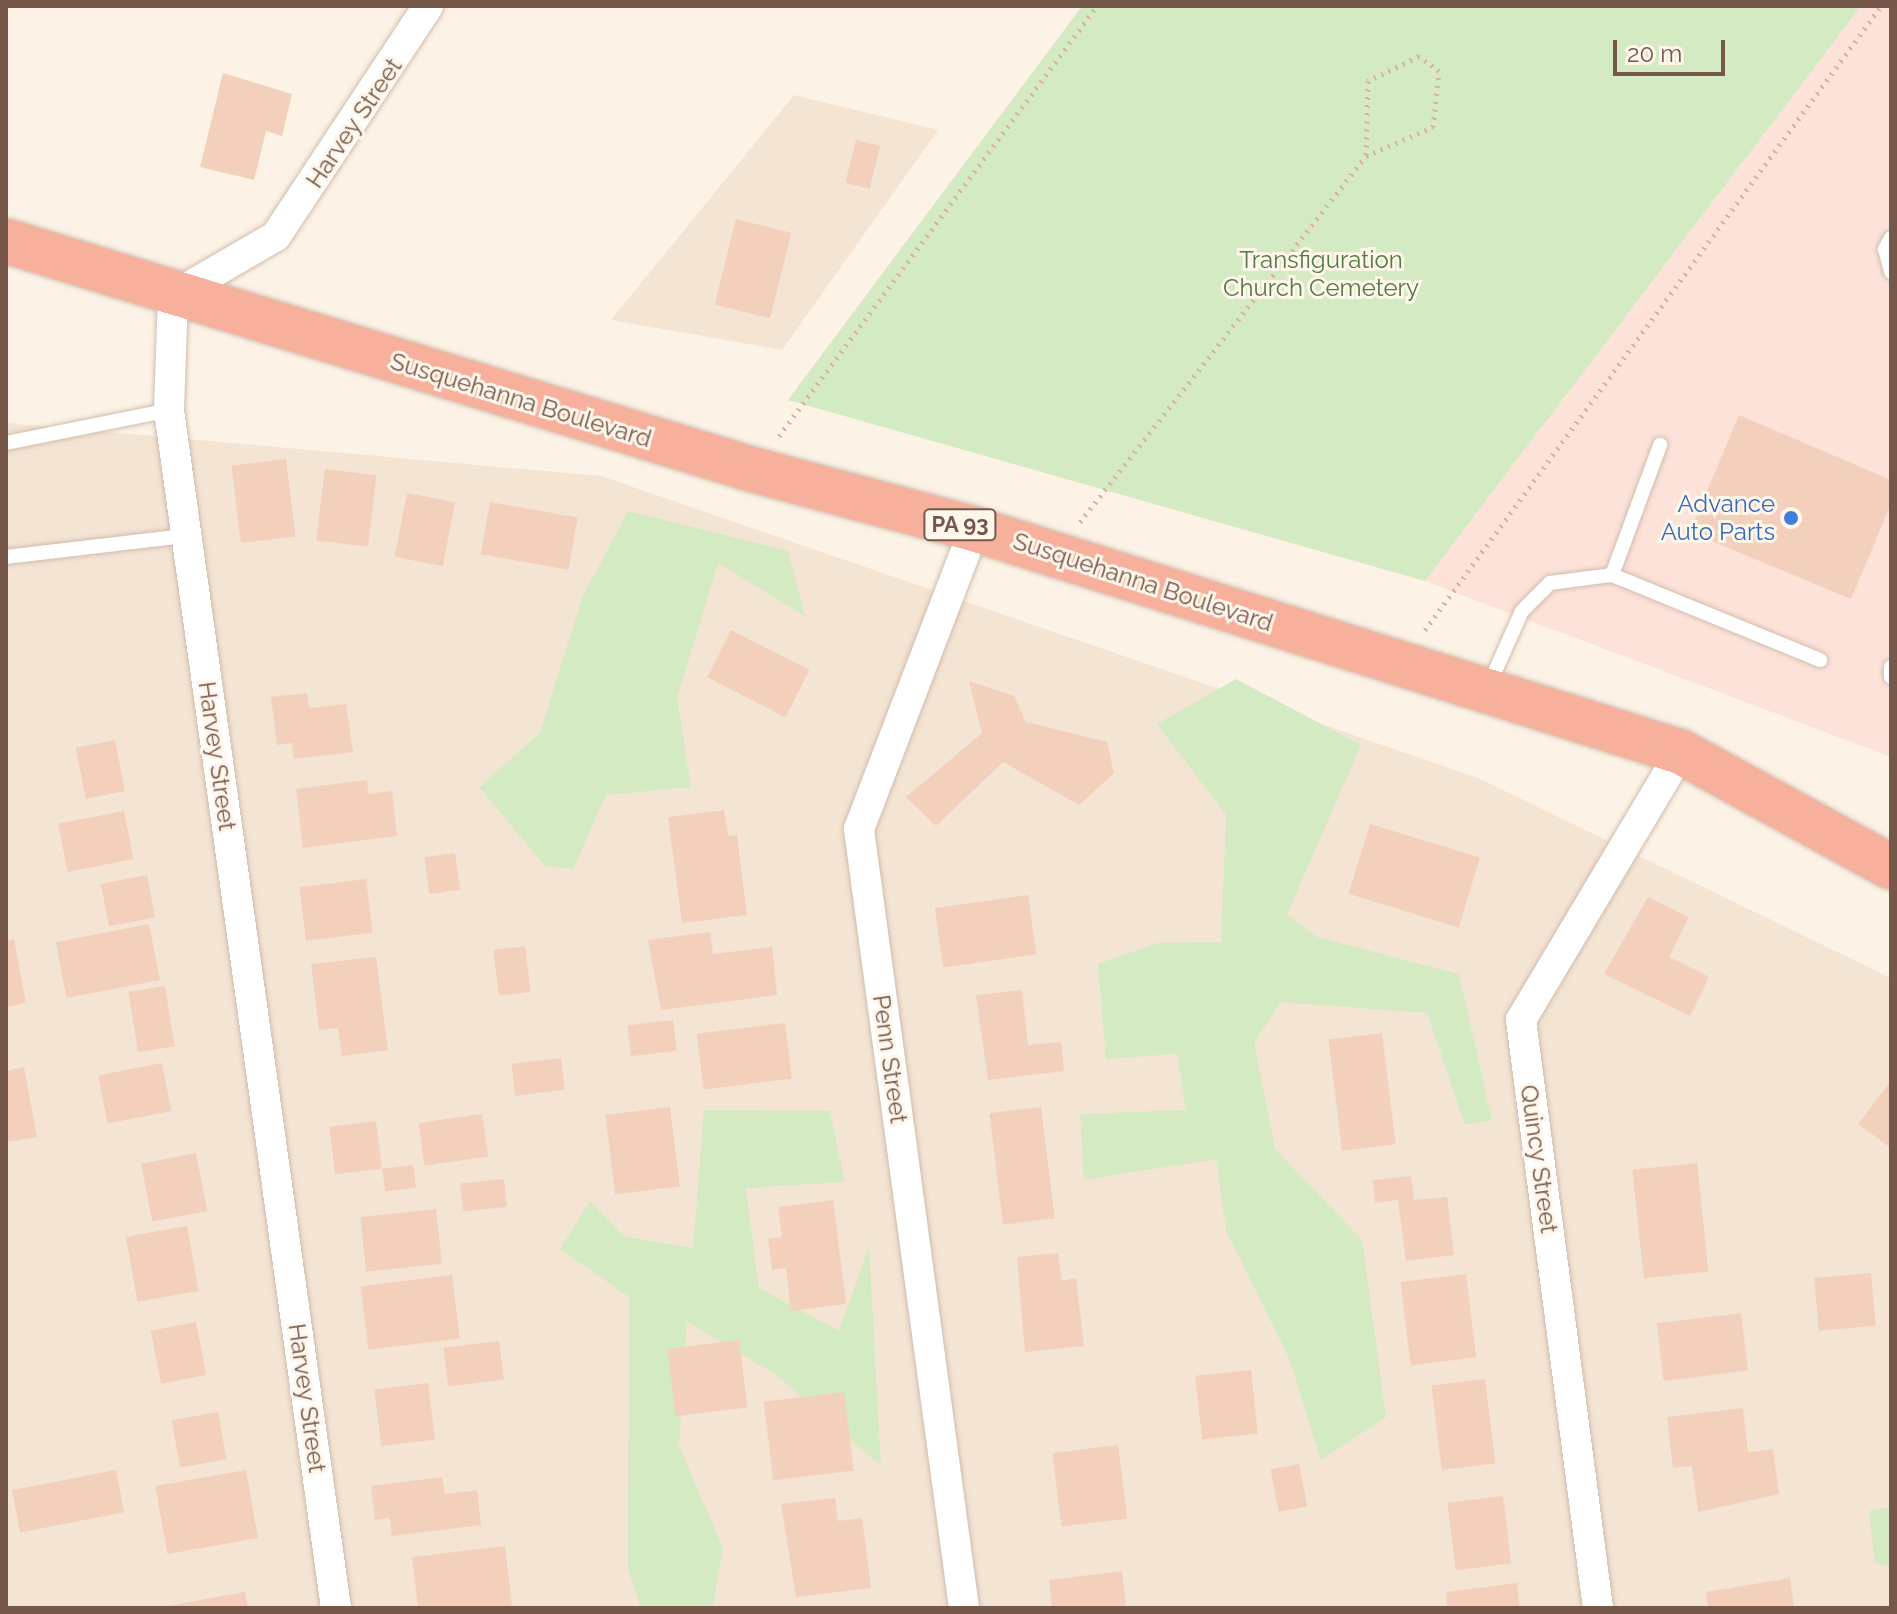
<!DOCTYPE html>
<html>
<head>
<meta charset="utf-8">
<style>
	body { margin:0 }
	#map { position:relative; width:1897px; height:1614px; overflow:hidden; background:#fcf2e5; font-family:Raleway,sans-serif }
	div>[style] { position:absolute }
	.residential>* { inset:0; background:#f4e4d3 }
	.commercial>* { inset:0; background:#fce2d8 }
	.green>* { inset:0; background:#d4eac3 }
	.building>* { inset:0; background:#f2d0bc; transform-origin:0 0 }
	.path>* { height:5px; margin-top:-2.5px; transform-origin:0; background:repeating-linear-gradient(90deg,#d7b39f 0 2px,transparent 0 8px) }
	.roads { filter:drop-shadow(0 0 2px #d0bcae) drop-shadow(0 0 2px #d0bcae) }
	.lane>* { height:14px; margin:-7px; padding:0 7px; transform-origin:7px; border-radius:7px; background:#fff }
	.street>* { height:30px; margin:-15px; padding:0 15px; transform-origin:15px; border-radius:15px; background:#fff }
	.highway>* { height:44px; margin:-22px; padding:0 22px; transform-origin:22px; border-radius:22px; background:#f6b09c }
	.dots>* { width:22px; height:22px; translate:-50% -50%; box-sizing:border-box; border:4px solid #fff6eb; border-radius:50% }
	span { translate:-50% -50%; white-space:nowrap; text-align:center; line-height:1.15; -webkit-text-stroke:6px #fff6eb; paint-order:stroke }
	.shield-label span { padding:2px 6px; background:#fff6eb; border:2px solid; border-radius:6px; -webkit-text-stroke-width:0 }
	.shield-label { font-size:22px; color:#75584a; font-weight:700 }
	.street-label { font-size:24px; color:#75584a }
	.park-label { font-size:24px; color:#547b42 }
	.shop-label { font-size:24px; color:#366cbe }
	.right { translate:-100% -50%; text-align:right }
	.frame { position:absolute; inset:0; border:8px solid #75584a; pointer-events:none }
	.scale { position:absolute; left:1613px; top:40px; width:112px; height:36px; box-sizing:border-box; border:4px solid #75584a; border-top:0; padding-left:10px; font-size:24px; line-height:28px; white-space:nowrap; color:#75584a; -webkit-text-stroke:6px #fff6eb; paint-order:stroke }
</style>
</head>
<body>
<div id="map">
	<div class="residential">
		<div style="clip-path:polygon(794px 95px,938px 130px,782px 350px,611px 320px)"></div>
		<div style="clip-path:polygon(6px 423px,601px 476px,1478px 778px,1891px 978px,1891px 1608px,6px 1608px)"></div>
	</div>
	<div class="commercial">
		<div style="clip-path:polygon(1861px 6px,1891px 6px,1891px 757px,1425px 581px)"></div>
	</div>
	<div class="green">
		<div style="clip-path:polygon(1082px 6px,1861px 6px,1425px 581px,788px 400px)"></div>
		<div style="clip-path:polygon(628px 511px,788px 551px,805px 616px,718px 563px,677px 698px,691px 787px,606px 795px,573px 869px,545px 866px,479px 787px,540px 733px,582px 598px)"></div>
		<div style="clip-path:polygon(1236px 679px,1361px 745px,1287px 914px,1317px 937px,1459px 974px,1492px 1120px,1465px 1125px,1427px 1013px,1281px 1002px,1254px 1043px,1275px 1149px,1362px 1240px,1386px 1417px,1321px 1460px,1289px 1358px,1226px 1231px,1216px 1159px,1084px 1180px,1080px 1114px,1186px 1110px,1177px 1054px,1106px 1059px,1098px 964px,1157px 943px,1221px 942px,1226px 815px,1157px 724px)"></div>
		<div style="clip-path:polygon(704px 1110px,830px 1111px,845px 1182px,746px 1188px,759px 1288px,839px 1331px,869px 1246px,881px 1466px,775px 1374px,687px 1322px,679px 1446px,723px 1548px,713px 1608px,641px 1608px,628px 1569px,629px 1297px,560px 1249px,590px 1201px,623px 1236px,693px 1248px)"></div>
		<div style="clip-path:polygon(1891px 1507px,1891px 1567px,1875px 1563px,1869px 1511px)"></div>
	</div>
	<div class="building">
		<div style="clip-path:polygon(223px 73px,292px 94px,282px 136px,266px 131px,254px 180px,200px 167px)"></div>
		<div style="left:856px;top:140px;width:25px;height:44px;rotate:14deg"></div>
		<div style="left:736px;top:219px;width:57px;height:88px;rotate:14deg"></div>
		<div style="clip-path:polygon(1739px 415px,1891px 480px,1891px 504px,1851px 599px,1690px 532px)"></div>
		<div style="left:286px;top:459px;width:78px;height:55px;rotate:83deg"></div>
		<div style="left:325px;top:469px;width:52px;height:72px;rotate:7deg"></div>
		<div style="left:407px;top:493px;width:49px;height:65px;rotate:11deg"></div>
		<div style="left:490px;top:502px;width:89px;height:53px;rotate:10deg"></div>
		<div style="left:731px;top:630px;width:88px;height:53px;rotate:27deg"></div>
		<div style="clip-path:polygon(969px 681px,1014px 696px,1026px 722px,1107px 742px,1114px 773px,1079px 805px,1003px 762px,936px 826px,906px 797px,982px 733px)"></div>
		<div style="clip-path:polygon(307px 693px,309px 708px,346px 704px,353px 752px,294px 759px,292px 743px,277px 745px,271px 697px)"></div>
		<div style="left:115px;top:740px;width:52px;height:40px;rotate:79deg"></div>
		<div style="clip-path:polygon(367px 780px,368px 794px,392px 791px,397px 836px,303px 848px,296px 789px)"></div>
		<div style="clip-path:polygon(724px 810px,728px 836px,737px 835px,747px 915px,682px 923px,668px 817px)"></div>
		<div style="left:124px;top:811px;width:49px;height:67px;rotate:79deg"></div>
		<div style="left:1370px;top:824px;width:115px;height:73px;rotate:17deg"></div>
		<div style="left:455px;top:853px;width:37px;height:31px;rotate:82deg"></div>
		<div style="left:147px;top:875px;width:43px;height:47px;rotate:79deg"></div>
		<div style="left:366px;top:879px;width:54px;height:67px;rotate:83deg"></div>
		<div style="left:1028px;top:895px;width:60px;height:94px;rotate:82deg"></div>
		<div style="clip-path:polygon(1648px 897px,1689px 917px,1669px 957px,1709px 977px,1690px 1016px,1604px 974px)"></div>
		<div style="left:149px;top:924px;width:57px;height:95px;rotate:79deg"></div>
		<div style="clip-path:polygon(710px 932px,713px 954px,772px 947px,777px 995px,661px 1010px,648px 940px)"></div>
		<div style="clip-path:polygon(14px 939px,26px 1003px,6px 1007px,6px 941px)"></div>
		<div style="left:525px;top:946px;width:46px;height:32px;rotate:83deg"></div>
		<div style="clip-path:polygon(376px 957px,388px 1050px,342px 1056px,338px 1028px,319px 1030px,311px 964px)"></div>
		<div style="left:165px;top:986px;width:61px;height:37px;rotate:81deg"></div>
		<div style="clip-path:polygon(1022px 990px,1028px 1045px,1061px 1042px,1064px 1071px,988px 1080px,976px 995px)"></div>
		<div style="left:673px;top:1020px;width:31px;height:46px;rotate:83deg"></div>
		<div style="left:785px;top:1023px;width:56px;height:89px;rotate:83deg"></div>
		<div style="left:1382px;top:1033px;width:112px;height:54px;rotate:83deg"></div>
		<div style="left:561px;top:1058px;width:32px;height:50px;rotate:83deg"></div>
		<div style="left:162px;top:1063px;width:49px;height:65px;rotate:79deg"></div>
		<div style="clip-path:polygon(24px 1067px,37px 1137px,6px 1142px,6px 1071px)"></div>
		<div style="clip-path:polygon(1891px 1081px,1891px 1148px,1858px 1124px)"></div>
		<div style="left:670px;top:1107px;width:80px;height:65px;rotate:83deg"></div>
		<div style="left:1041px;top:1107px;width:112px;height:52px;rotate:83deg"></div>
		<div style="left:482px;top:1114px;width:43px;height:64px;rotate:82deg"></div>
		<div style="left:376px;top:1121px;width:48px;height:47px;rotate:83deg"></div>
		<div style="left:196px;top:1153px;width:59px;height:56px;rotate:79deg"></div>
		<div style="left:1697px;top:1163px;width:109px;height:65px;rotate:84deg"></div>
		<div style="left:413px;top:1165px;width:23px;height:31px;rotate:83deg"></div>
		<div style="clip-path:polygon(1411px 1176px,1414px 1200px,1447px 1197px,1454px 1255px,1406px 1261px,1398px 1200px,1375px 1203px,1373px 1180px)"></div>
		<div style="left:504px;top:1179px;width:28px;height:44px;rotate:84deg"></div>
		<div style="clip-path:polygon(833px 1200px,846px 1304px,791px 1311px,786px 1268px,772px 1270px,768px 1239px,782px 1237px,778px 1207px)"></div>
		<div style="left:436px;top:1209px;width:55px;height:76px;rotate:84deg"></div>
		<div style="left:187px;top:1226px;width:66px;height:62px;rotate:80deg"></div>
		<div style="clip-path:polygon(1058px 1253px,1062px 1281px,1076px 1278px,1084px 1346px,1025px 1352px,1017px 1257px)"></div>
		<div style="left:1871px;top:1273px;width:53px;height:57px;rotate:85deg"></div>
		<div style="left:1466px;top:1274px;width:84px;height:66px;rotate:83deg"></div>
		<div style="left:452px;top:1275px;width:64px;height:92px;rotate:83deg"></div>
		<div style="left:1741px;top:1313px;width:58px;height:85px;rotate:83deg"></div>
		<div style="left:196px;top:1322px;width:54px;height:46px;rotate:79deg"></div>
		<div style="left:739px;top:1340px;width:68px;height:72px;rotate:83deg"></div>
		<div style="left:499px;top:1341px;width:39px;height:56px;rotate:83deg"></div>
		<div style="left:1251px;top:1370px;width:64px;height:56px;rotate:84deg"></div>
		<div style="left:1485px;top:1379px;width:85px;height:54px;rotate:83deg"></div>
		<div style="left:428px;top:1383px;width:57px;height:54px;rotate:83deg"></div>
		<div style="left:844px;top:1392px;width:79px;height:81px;rotate:83deg"></div>
		<div style="clip-path:polygon(1743px 1408px,1748px 1452px,1773px 1449px,1779px 1494px,1698px 1512px,1692px 1466px,1673px 1468px,1667px 1417px)"></div>
		<div style="left:218px;top:1412px;width:48px;height:47px;rotate:80deg"></div>
		<div style="left:1118px;top:1445px;width:74px;height:66px;rotate:83deg"></div>
		<div style="left:1299px;top:1464px;width:43px;height:29px;rotate:79deg"></div>
		<div style="left:116px;top:1470px;width:43px;height:106px;rotate:79deg"></div>
		<div style="left:246px;top:1470px;width:69px;height:92px;rotate:80deg"></div>
		<div style="clip-path:polygon(442px 1477px,445px 1494px,477px 1490px,481px 1525px,392px 1536px,390px 1518px,375px 1520px,371px 1486px)"></div>
		<div style="left:1503px;top:1496px;width:68px;height:56px;rotate:83deg"></div>
		<div style="clip-path:polygon(835px 1498px,838px 1521px,862px 1518px,871px 1588px,796px 1597px,781px 1504px)"></div>
		<div style="clip-path:polygon(505px 1546px,512px 1607px,418px 1608px,412px 1557px)"></div>
		<div style="clip-path:polygon(1122px 1571px,1126px 1608px,1052px 1608px,1049px 1580px)"></div>
		<div style="clip-path:polygon(1790px 1578px,1794px 1608px,1708px 1608px,1706px 1592px)"></div>
		<div style="clip-path:polygon(1517px 1583px,1520px 1608px,1447px 1608px,1446px 1592px)"></div>
		<div style="clip-path:polygon(245px 1592px,248px 1608px,167px 1608px,167px 1606px)"></div>
	</div>
	<div class="path">
		<div style="left:779px;top:436px;width:535px;rotate:-53.52deg"></div>
		<div style="left:1080px;top:522px;width:464px;rotate:-52deg"></div>
		<div style="left:1366px;top:156px;width:73px;rotate:-23.4deg"></div>
		<div style="left:1433px;top:127px;width:56px;rotate:-83.9deg"></div>
		<div style="left:1439px;top:71px;width:25px;rotate:-143deg"></div>
		<div style="left:1419px;top:56px;width:57px;rotate:153.9deg"></div>
		<div style="left:1368px;top:81px;width:75px;rotate:91.5deg"></div>
		<div style="left:1425px;top:630px;width:773px;rotate:-53.84deg"></div>
	</div>
	<div class="roads">
		<div class="lane">
			<div style="left:1891px;top:238px;width:13px;rotate:119deg"></div>
			<div style="left:1885px;top:249px;width:24px;rotate:75deg"></div>
			<div style="left:6px;top:443px;width:166px;rotate:-11.4deg"></div>
			<div style="left:6px;top:557px;width:181px;rotate:-6.7deg"></div>
			<div style="left:1612px;top:575px;width:225px;rotate:22.2deg"></div>
			<div style="left:1891px;top:667px;width:10px;rotate:90deg"></div>
			<div style="left:1488px;top:687px;width:83px;rotate:-65.9deg"></div>
			<div style="left:1522px;top:611px;width:40px;rotate:-45deg"></div>
			<div style="left:1550px;top:583px;width:63px;rotate:-7.4deg"></div>
			<div style="left:1612px;top:575px;width:139px;rotate:-69.7deg"></div>
		</div>
		<div class="street">
			<div style="left:336px;top:1608px;width:1210px;rotate:-97.94deg"></div>
			<div style="left:169px;top:410px;width:114px;rotate:-88deg"></div>
			<div style="left:173px;top:296px;width:119px;rotate:-30.2deg"></div>
			<div style="left:276px;top:236px;width:276px;rotate:-56.5deg"></div>
			<div style="left:964px;top:1608px;width:786px;rotate:-97.68deg"></div>
			<div style="left:859px;top:829px;width:321px;rotate:-69deg"></div>
			<div style="left:1598px;top:1608px;width:593px;rotate:-97.46deg"></div>
			<div style="left:1521px;top:1020px;width:312px;rotate:-59.2deg"></div>
		</div>
		<div class="highway">
			<div style="left:6px;top:241px;width:782px;rotate:17.02deg"></div>
			<div style="left:754px;top:470px;width:228px;rotate:15deg"></div>
			<div style="left:974px;top:529px;width:741px;rotate:17.51deg"></div>
			<div style="left:1681px;top:752px;width:239px;rotate:28.7deg"></div>
		</div>
	</div>
	<div class="dots">
		<div style="left:1791px;top:518px;background:#3f7fe0"></div>
	</div>
	<div class="shield-label">
		<span style="left:960px;top:525px">PA 93</span>
	</div>
	<div class="street-label">
		<span style="left:354px;top:123px;rotate:-56deg">Harvey Street</span>
		<span style="left:521px;top:400px;rotate:17deg">Susquehanna Boulevard</span>
		<span style="left:1143px;top:582px;rotate:18deg">Susquehanna Boulevard</span>
		<span style="left:217px;top:756px;rotate:82deg">Harvey Street</span>
		<span style="left:890px;top:1059px;rotate:82deg">Penn Street</span>
		<span style="left:1539px;top:1159px;rotate:82deg">Quincy Street</span>
		<span style="left:307px;top:1398px;rotate:82deg">Harvey Street</span>
	</div>
	<div class="park-label">
		<span style="left:1321px;top:274px">Transfiguration<br>Church Cemetery</span>
	</div>
	<div class="shop-label">
		<span class="right" style="left:1775px;top:518px">Advance<br>Auto Parts</span>
	</div>
	<div class="frame"></div>
	<div class="scale">20 m</div>
</div>
</body>
</html>
